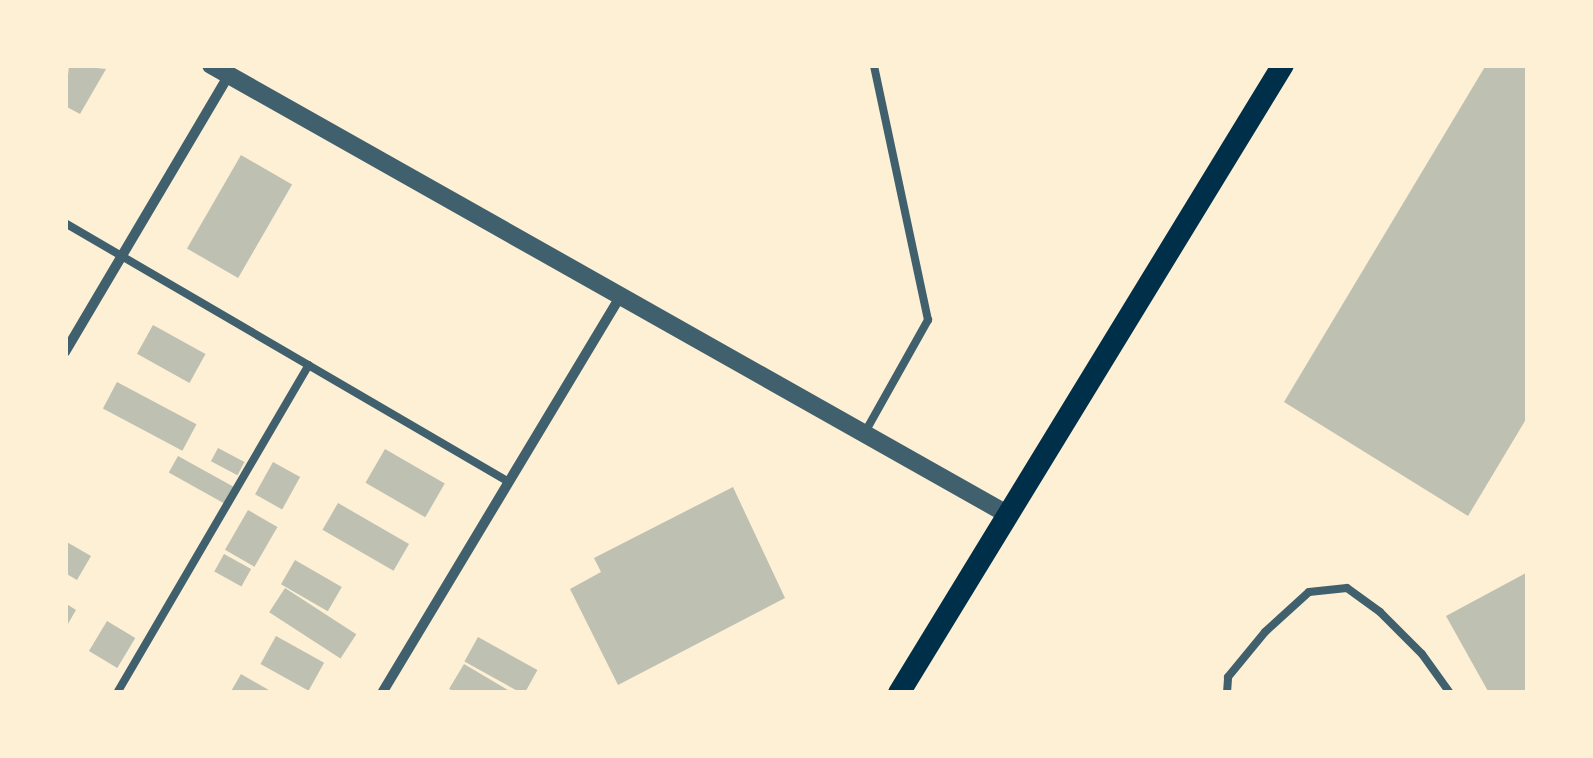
<!DOCTYPE html>
<html>
<head>
<meta charset="utf-8">
<style>
	body { margin:0 }
	#map { position:relative; width:1593px; height:758px; overflow:hidden; background:#fdf0d5; font-family:Arial,sans-serif }
	div>[style] { position:absolute }
	.building>* { inset:0; background:#bec0b2; transform-origin:0 0 }
	.service>* { height:8px; margin:-4px; padding:0 4px; transform-origin:4px; border-radius:4px; background:#3f606c }
	.minor>* { height:10px; margin:-5px; padding:0 5px; transform-origin:5px; border-radius:5px; background:#3f606c }
	.tertiary>* { height:18px; margin:-9px; padding:0 9px; transform-origin:9px; border-radius:9px; background:#3f606c }
	.primary>* { height:22px; margin:-11px; padding:0 11px; transform-origin:11px; border-radius:11px; background:#003049 }
	span { translate:-50% -50%; white-space:nowrap; text-align:center; line-height:1.15; -webkit-text-stroke:9px #fdf0d5; paint-order:stroke }
	.frame { position:absolute; inset:0; border:68px solid #fdf0d5; pointer-events:none }
</style>
</head>
<body>
<div id="map">
	<div class="building">
		<div style="clip-path:polygon(69px 65px,106px 69px,80px 114px,65px 106px)"></div>
		<div style="clip-path:polygon(1486px 65px,1528px 68px,1528px 416px,1468px 516px,1284px 402px)"></div>
		<div style="left:241px;top:155px;width:59px;height:108px;rotate:30deg"></div>
		<div style="left:153px;top:325px;width:60px;height:33px;rotate:29deg"></div>
		<div style="left:117px;top:382px;width:90px;height:30px;rotate:28deg"></div>
		<div style="left:218px;top:448px;width:30px;height:15px;rotate:28deg"></div>
		<div style="left:385px;top:449px;width:69px;height:39px;rotate:30deg"></div>
		<div style="left:178px;top:456px;width:64px;height:19px;rotate:29deg"></div>
		<div style="left:273px;top:462px;width:31px;height:37px;rotate:29deg"></div>
		<div style="clip-path:polygon(733px 487px,785px 598px,618px 685px,570px 589px,601px 572px,594px 558px)"></div>
		<div style="left:338px;top:503px;width:82px;height:31px;rotate:30deg"></div>
		<div style="left:248px;top:510px;width:34px;height:46px;rotate:30deg"></div>
		<div style="clip-path:polygon(65px 541px,91px 556px,77px 580px,65px 573px)"></div>
		<div style="left:224px;top:554px;width:31px;height:20px;rotate:29deg"></div>
		<div style="left:295px;top:560px;width:54px;height:28px;rotate:30deg"></div>
		<div style="clip-path:polygon(1528px 572px,1528px 693px,1489px 693px,1446px 616px)"></div>
		<div style="left:285px;top:588px;width:85px;height:29px;rotate:33deg"></div>
		<div style="clip-path:polygon(65px 603px,76px 610px,65px 629px)"></div>
		<div style="left:107px;top:621px;width:33px;height:35px;rotate:31deg"></div>
		<div style="left:276px;top:636px;width:55px;height:32px;rotate:29deg"></div>
		<div style="left:478px;top:637px;width:68px;height:28px;rotate:29deg"></div>
		<div style="clip-path:polygon(464px 664px,513px 693px,457px 693px,449px 689px)"></div>
		<div style="clip-path:polygon(241px 674px,274px 693px,230px 693px)"></div>
	</div>
	<div class="service">
		<div style="left:65px;top:223px;width:514px;rotate:30.26deg"></div>
		<div style="left:864px;top:434px;width:131px;rotate:-60.7deg"></div>
		<div style="left:928px;top:320px;width:261px;rotate:-102deg"></div>
		<div style="left:117px;top:693px;width:380px;rotate:-59.7deg"></div>
		<div style="left:1227px;top:693px;width:16px;rotate:-86deg"></div>
		<div style="left:1228px;top:677px;width:58px;rotate:-50.6deg"></div>
		<div style="left:1265px;top:632px;width:59px;rotate:-42.3deg"></div>
		<div style="left:1309px;top:592px;width:38px;rotate:-6deg"></div>
		<div style="left:1347px;top:588px;width:41px;rotate:36deg"></div>
		<div style="left:1380px;top:612px;width:59px;rotate:45deg"></div>
		<div style="left:1422px;top:654px;width:48px;rotate:54.3deg"></div>
	</div>
	<div class="minor">
		<div style="left:65px;top:352px;width:322px;rotate:-59.4deg"></div>
		<div style="left:382px;top:693px;width:462px;rotate:-59deg"></div>
	</div>
	<div class="tertiary">
		<div style="left:211px;top:65px;width:914px;rotate:29.43deg"></div>
	</div>
	<div class="primary">
		<div style="left:899px;top:693px;width:736px;rotate:-58.56deg"></div>
	</div>
	<div class="frame"></div>
</div>
</body>
</html>
